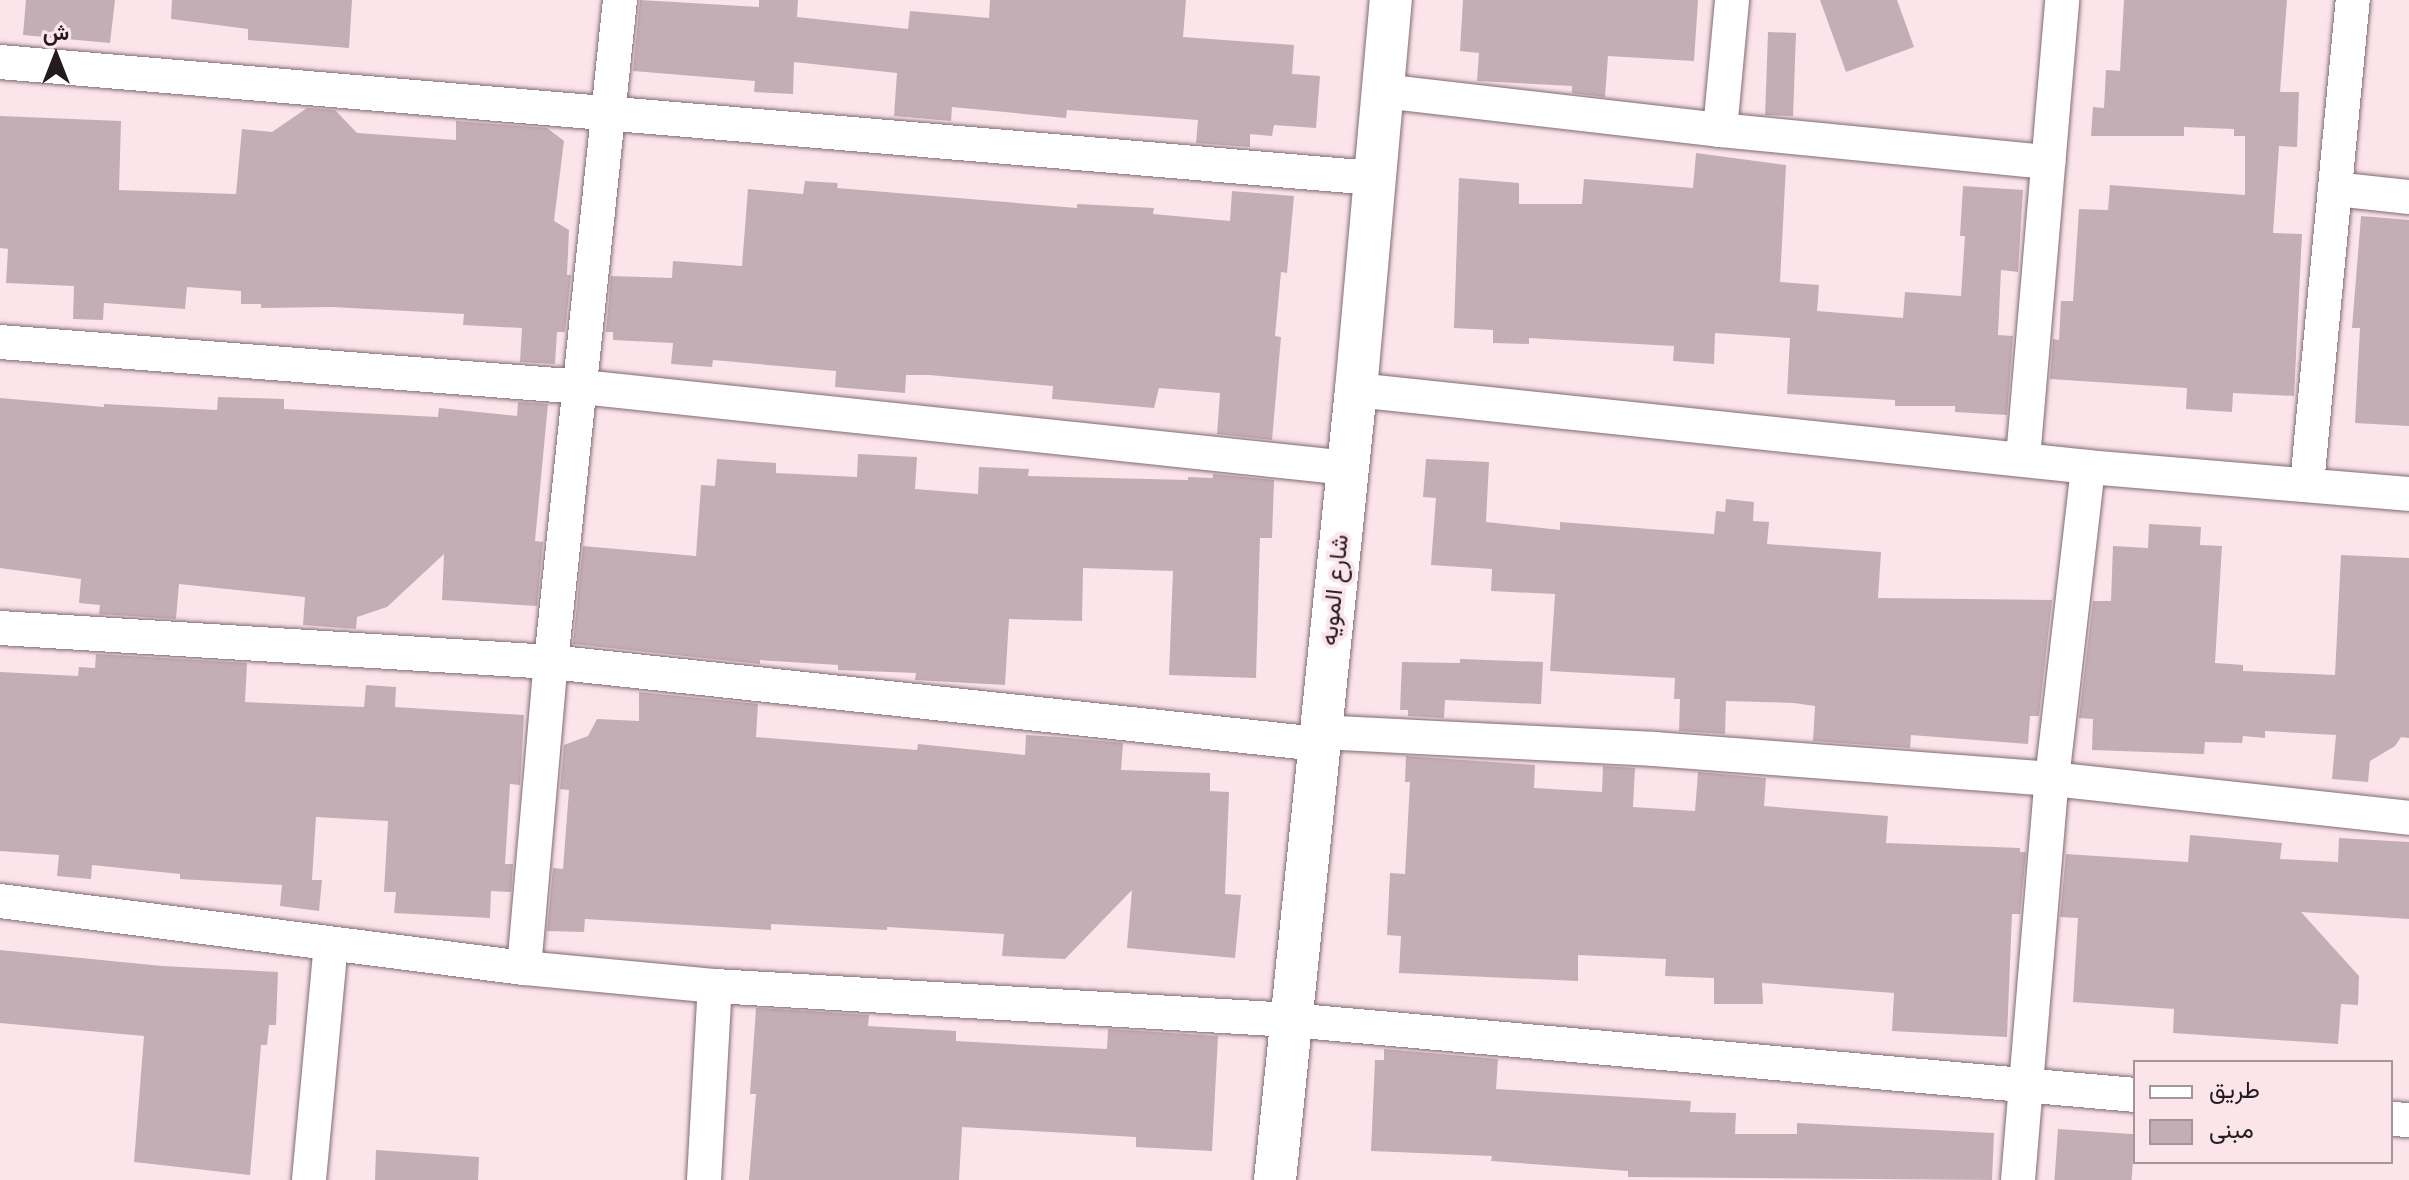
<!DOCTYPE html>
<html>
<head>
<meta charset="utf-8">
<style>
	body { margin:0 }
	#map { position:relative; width:2409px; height:1180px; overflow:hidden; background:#fce4eb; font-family:Quicksand,Vazirmatn,sans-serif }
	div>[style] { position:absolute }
	.building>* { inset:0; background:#c4aeb5; transform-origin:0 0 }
	.roads { filter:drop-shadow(0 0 2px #806b72) drop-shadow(0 0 2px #806b72) }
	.minor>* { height:34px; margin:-17px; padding:0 17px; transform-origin:17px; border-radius:17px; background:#fff }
	.tertiary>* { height:42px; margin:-21px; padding:0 21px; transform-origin:21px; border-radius:21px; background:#fff }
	span { translate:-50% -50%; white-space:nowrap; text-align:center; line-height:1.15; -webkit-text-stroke:8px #fce4eb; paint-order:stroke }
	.street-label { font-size:24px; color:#231b1e }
	.legend { position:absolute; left:2133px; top:1060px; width:260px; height:104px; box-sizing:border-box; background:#fce4eb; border:2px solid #a59499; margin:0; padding:10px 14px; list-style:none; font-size:24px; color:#231b1e }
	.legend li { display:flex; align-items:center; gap:16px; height:40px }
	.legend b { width:40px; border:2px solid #a59499 }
	.north { position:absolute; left:16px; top:16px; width:80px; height:80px; -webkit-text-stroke:6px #fce4eb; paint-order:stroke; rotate:0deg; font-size:22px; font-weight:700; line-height:32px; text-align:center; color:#231b1e }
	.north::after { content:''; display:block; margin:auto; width:28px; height:36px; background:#231b1e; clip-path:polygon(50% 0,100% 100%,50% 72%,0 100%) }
</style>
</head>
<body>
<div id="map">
	<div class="building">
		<div style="clip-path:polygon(26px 0,115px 0,110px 43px,23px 35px)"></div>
		<div style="clip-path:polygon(172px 0,352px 0,349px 48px,248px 40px,248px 29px,171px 19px)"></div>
		<div style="clip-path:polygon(640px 0,759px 7px,759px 0,798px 0,797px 17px,908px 29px,910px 11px,989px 18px,990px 0,1186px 0,1183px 37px,1294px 45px,1292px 74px,1320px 76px,1316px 128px,1274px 125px,1272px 136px,1250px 134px,1250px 147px,1196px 143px,1198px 120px,1067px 110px,1066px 118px,952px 107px,951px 121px,894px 116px,897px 73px,794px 62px,793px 94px,754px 92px,755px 81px,633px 71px)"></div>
		<div style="clip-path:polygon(1463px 0,1698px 0,1694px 61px,1608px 56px,1605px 97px,1572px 93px,1572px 86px,1477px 81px,1479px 53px,1460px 51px)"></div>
		<div style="clip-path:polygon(1820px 0,1897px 0,1914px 47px,1846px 72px)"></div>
		<div style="clip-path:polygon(2124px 0,2287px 0,2280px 92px,2299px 92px,2297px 147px,2279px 146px,2273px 233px,2302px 234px,2294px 396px,2233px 393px,2232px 412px,2186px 409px,2187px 388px,2050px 379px,2053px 339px,2059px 340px,2061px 301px,2073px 301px,2079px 209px,2108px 210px,2110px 185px,2245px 195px,2245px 136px,2234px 136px,2234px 129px,2184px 127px,2184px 136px,2091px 136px,2093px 107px,2104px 108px,2106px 70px,2120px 71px)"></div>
		<div style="left:1768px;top:32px;width:28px;height:83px;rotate:2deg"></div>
		<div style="clip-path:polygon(307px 108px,335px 110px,357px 133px,456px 140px,456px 121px,547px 128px,564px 141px,554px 221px,569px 230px,567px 275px,571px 275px,565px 332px,557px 332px,555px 364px,520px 362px,522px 328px,463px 325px,464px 314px,332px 307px,261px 308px,261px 304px,241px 304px,241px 291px,187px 287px,185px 309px,104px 303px,103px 320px,73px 319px,74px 286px,6px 283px,8px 249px,0 248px,0 116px,121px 121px,119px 190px,236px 194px,242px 129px,272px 132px)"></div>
		<div style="clip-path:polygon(1696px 153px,1786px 165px,1780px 282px,1819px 285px,1817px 311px,1903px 318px,1905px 292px,1961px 296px,1965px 236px,1960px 236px,1963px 186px,2023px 190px,2018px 272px,2001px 270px,1998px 335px,2013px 336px,2007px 415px,1955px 412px,1955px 406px,1895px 406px,1895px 400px,1787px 394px,1790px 338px,1715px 333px,1714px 364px,1673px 361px,1674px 346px,1529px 338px,1529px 344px,1493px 343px,1493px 330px,1454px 328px,1459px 178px,1519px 183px,1519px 204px,1582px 204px,1584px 179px,1693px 188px)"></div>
		<div style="clip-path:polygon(805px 181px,838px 183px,837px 188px,1077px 208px,1077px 204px,1154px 208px,1153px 214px,1230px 221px,1232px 191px,1294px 196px,1287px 273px,1281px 272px,1275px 336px,1281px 337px,1272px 440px,1217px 434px,1220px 393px,1159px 388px,1154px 408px,1052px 399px,1053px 386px,929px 375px,906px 375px,905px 393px,835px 387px,836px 371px,713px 360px,712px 367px,671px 364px,673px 343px,613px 340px,613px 332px,606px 332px,611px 276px,672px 278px,673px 261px,742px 266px,748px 189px,803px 194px)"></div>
		<div style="clip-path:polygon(2361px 216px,2409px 220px,2409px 426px,2355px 423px,2360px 328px,2352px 328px)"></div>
		<div style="clip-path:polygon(218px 397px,284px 399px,284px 409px,438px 417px,439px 408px,517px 416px,518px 402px,548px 404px,535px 541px,543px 542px,537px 606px,442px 600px,444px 554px,387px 607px,357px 617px,356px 629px,303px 625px,305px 597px,179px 584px,176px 619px,99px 614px,100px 605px,79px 603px,81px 579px,0 568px,0 398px,104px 407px,104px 404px,217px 410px)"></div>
		<div style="clip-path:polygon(858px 454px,917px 457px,915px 489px,978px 494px,979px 467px,1029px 469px,1028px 476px,1188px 480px,1188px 477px,1213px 478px,1213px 474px,1274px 480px,1272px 538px,1260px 538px,1256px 678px,1169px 675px,1173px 571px,1083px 568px,1082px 621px,1009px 619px,1005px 685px,915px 680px,916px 673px,838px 670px,838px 665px,760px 660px,760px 664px,573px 644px,583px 546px,696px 556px,701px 485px,715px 486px,717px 459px,776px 463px,776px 473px,857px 477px)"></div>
		<div style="clip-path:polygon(1426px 459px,1489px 462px,1486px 522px,1560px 530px,1560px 522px,1714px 534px,1716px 511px,1725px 512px,1726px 499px,1754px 502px,1753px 521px,1769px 522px,1767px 544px,1881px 552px,1878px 598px,2052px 600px,2039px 716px,2030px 716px,2028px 744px,1911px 735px,1910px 748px,1813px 741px,1815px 706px,1794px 703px,1726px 701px,1725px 734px,1679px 731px,1680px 699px,1674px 699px,1675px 678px,1550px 671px,1555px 594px,1491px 591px,1492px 569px,1431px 565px,1436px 498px,1423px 497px)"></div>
		<div style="clip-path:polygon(2149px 524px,2201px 527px,2200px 545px,2222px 546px,2215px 663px,2243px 665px,2243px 671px,2335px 675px,2341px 555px,2409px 558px,2409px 738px,2401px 737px,2395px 746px,2370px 761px,2368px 782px,2332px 779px,2336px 735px,2265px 731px,2265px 738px,2243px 736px,2242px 743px,2205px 742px,2204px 754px,2092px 750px,2093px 719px,2079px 718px,2093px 601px,2111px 601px,2113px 546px,2148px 548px)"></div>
		<div style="clip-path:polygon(96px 654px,247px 663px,245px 702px,364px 707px,366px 685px,396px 687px,395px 707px,524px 715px,520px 785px,510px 784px,505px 864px,513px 864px,511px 892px,491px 891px,490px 918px,394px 913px,396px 892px,384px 892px,388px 821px,316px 817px,312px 880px,322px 880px,319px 911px,280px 906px,282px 885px,180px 879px,180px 874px,92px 865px,91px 879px,57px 876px,59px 855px,0 851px,0 672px,78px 676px,79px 667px,95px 668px)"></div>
		<div style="clip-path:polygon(1460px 659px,1543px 662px,1541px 704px,1445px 700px,1444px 718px,1408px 716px,1408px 710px,1400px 710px,1402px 662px,1460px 663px)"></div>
		<div style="clip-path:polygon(639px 692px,758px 704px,756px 737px,917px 750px,918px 744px,1025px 755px,1026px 735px,1058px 737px,1123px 743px,1121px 770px,1210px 773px,1210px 791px,1229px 792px,1225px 894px,1241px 895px,1235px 958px,1127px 948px,1132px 890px,1065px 959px,1002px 956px,1004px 934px,887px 927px,887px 930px,771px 924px,771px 930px,585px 919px,584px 932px,547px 931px,553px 868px,563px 869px,569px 790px,560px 789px,564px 745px,588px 736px,597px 719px,639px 721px)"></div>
		<div style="clip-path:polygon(1406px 756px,1535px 765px,1534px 788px,1602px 792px,1603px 766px,1635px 768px,1633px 807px,1695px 811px,1698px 772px,1766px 778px,1764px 806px,1888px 816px,1886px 843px,2020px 848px,2020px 852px,2026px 852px,2020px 914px,2012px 914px,2007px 1037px,1892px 1031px,1894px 993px,1762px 983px,1763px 1004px,1714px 1004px,1714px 978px,1665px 976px,1666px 959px,1578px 955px,1578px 981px,1399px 973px,1401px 936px,1387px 935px,1390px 873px,1405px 874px,1410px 782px,1405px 782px)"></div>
		<div style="clip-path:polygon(2190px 835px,2282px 843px,2280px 859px,2338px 862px,2339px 838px,2409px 842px,2409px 919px,2301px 912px,2359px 976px,2358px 1005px,2341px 1004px,2338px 1044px,2173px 1033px,2174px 1009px,2073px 1002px,2078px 918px,2060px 917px,2066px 854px,2188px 862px)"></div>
		<div style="clip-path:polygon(0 950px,162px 966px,278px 972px,276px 1025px,269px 1025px,267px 1045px,261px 1045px,250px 1175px,134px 1162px,144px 1036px,0 1023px)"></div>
		<div style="clip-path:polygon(756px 1008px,869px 1015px,868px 1026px,956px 1031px,956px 1041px,1025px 1045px,1107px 1049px,1108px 1029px,1218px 1036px,1212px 1151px,1136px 1147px,1136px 1137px,962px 1127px,959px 1180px,749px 1180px,756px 1094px,750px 1094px)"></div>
		<div style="clip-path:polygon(1384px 1049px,1498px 1059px,1496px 1089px,1691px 1101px,1690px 1112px,1736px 1113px,1735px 1134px,1797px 1134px,1797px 1123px,1994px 1133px,1992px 1180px,1628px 1177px,1628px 1171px,1491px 1161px,1492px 1156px,1371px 1151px,1375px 1060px,1384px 1060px)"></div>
		<div style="left:2058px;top:1129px;width:77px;height:51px;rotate:4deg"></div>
		<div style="clip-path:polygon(376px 1150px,479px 1157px,478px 1180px,375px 1180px)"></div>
	</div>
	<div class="roads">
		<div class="minor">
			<div style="left:0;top:62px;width:1379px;rotate:4.83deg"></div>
			<div style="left:1383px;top:91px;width:339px;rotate:6.6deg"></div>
			<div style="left:1720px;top:130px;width:330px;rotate:5.6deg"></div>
			<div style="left:1720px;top:130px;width:131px;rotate:-84.7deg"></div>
			<div style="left:2335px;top:189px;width:74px;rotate:6.2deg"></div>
			<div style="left:0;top:342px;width:584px;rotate:4.42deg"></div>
			<div style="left:582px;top:387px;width:770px;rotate:6.04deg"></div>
			<div style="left:1356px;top:390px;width:736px;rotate:6deg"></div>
			<div style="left:2088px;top:467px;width:322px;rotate:4.8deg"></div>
			<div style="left:2023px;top:458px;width:460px;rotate:-85.1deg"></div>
			<div style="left:2307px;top:484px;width:486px;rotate:-84.6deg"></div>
			<div style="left:0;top:628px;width:552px;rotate:3.53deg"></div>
			<div style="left:551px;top:662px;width:771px;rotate:6.1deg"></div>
			<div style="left:1319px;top:732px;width:335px;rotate:2.9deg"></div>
			<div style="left:1654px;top:749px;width:399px;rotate:4.3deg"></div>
			<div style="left:2052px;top:779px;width:359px;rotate:6.2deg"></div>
			<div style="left:0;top:901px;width:528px;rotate:7.29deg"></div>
			<div style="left:524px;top:968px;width:192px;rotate:5.4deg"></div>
			<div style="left:715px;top:986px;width:576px;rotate:3.38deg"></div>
			<div style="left:1290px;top:1020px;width:848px;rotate:5.07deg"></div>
			<div style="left:524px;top:968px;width:307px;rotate:-85deg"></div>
			<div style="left:551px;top:662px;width:666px;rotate:-84.05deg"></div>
			<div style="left:2391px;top:1119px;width:18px;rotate:3deg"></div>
			<div style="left:309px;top:1180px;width:236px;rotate:-84.7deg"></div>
			<div style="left:704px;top:1180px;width:194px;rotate:-86.8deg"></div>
			<div style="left:2018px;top:1180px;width:402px;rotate:-85.2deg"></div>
			<div style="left:2052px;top:779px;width:314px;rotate:-83.4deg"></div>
		</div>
		<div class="tertiary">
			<div style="left:1275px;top:1180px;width:794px;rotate:-84.15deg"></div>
			<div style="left:1356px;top:390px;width:392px;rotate:-84.9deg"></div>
		</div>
	</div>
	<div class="street-label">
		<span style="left:1334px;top:590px;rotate:-84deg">شارع المويه</span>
	</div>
	<ul class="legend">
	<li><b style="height:10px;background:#fff"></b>طريق</li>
	<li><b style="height:22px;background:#c4aeb5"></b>مبنى</li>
	</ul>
	<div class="north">ش</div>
</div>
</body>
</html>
